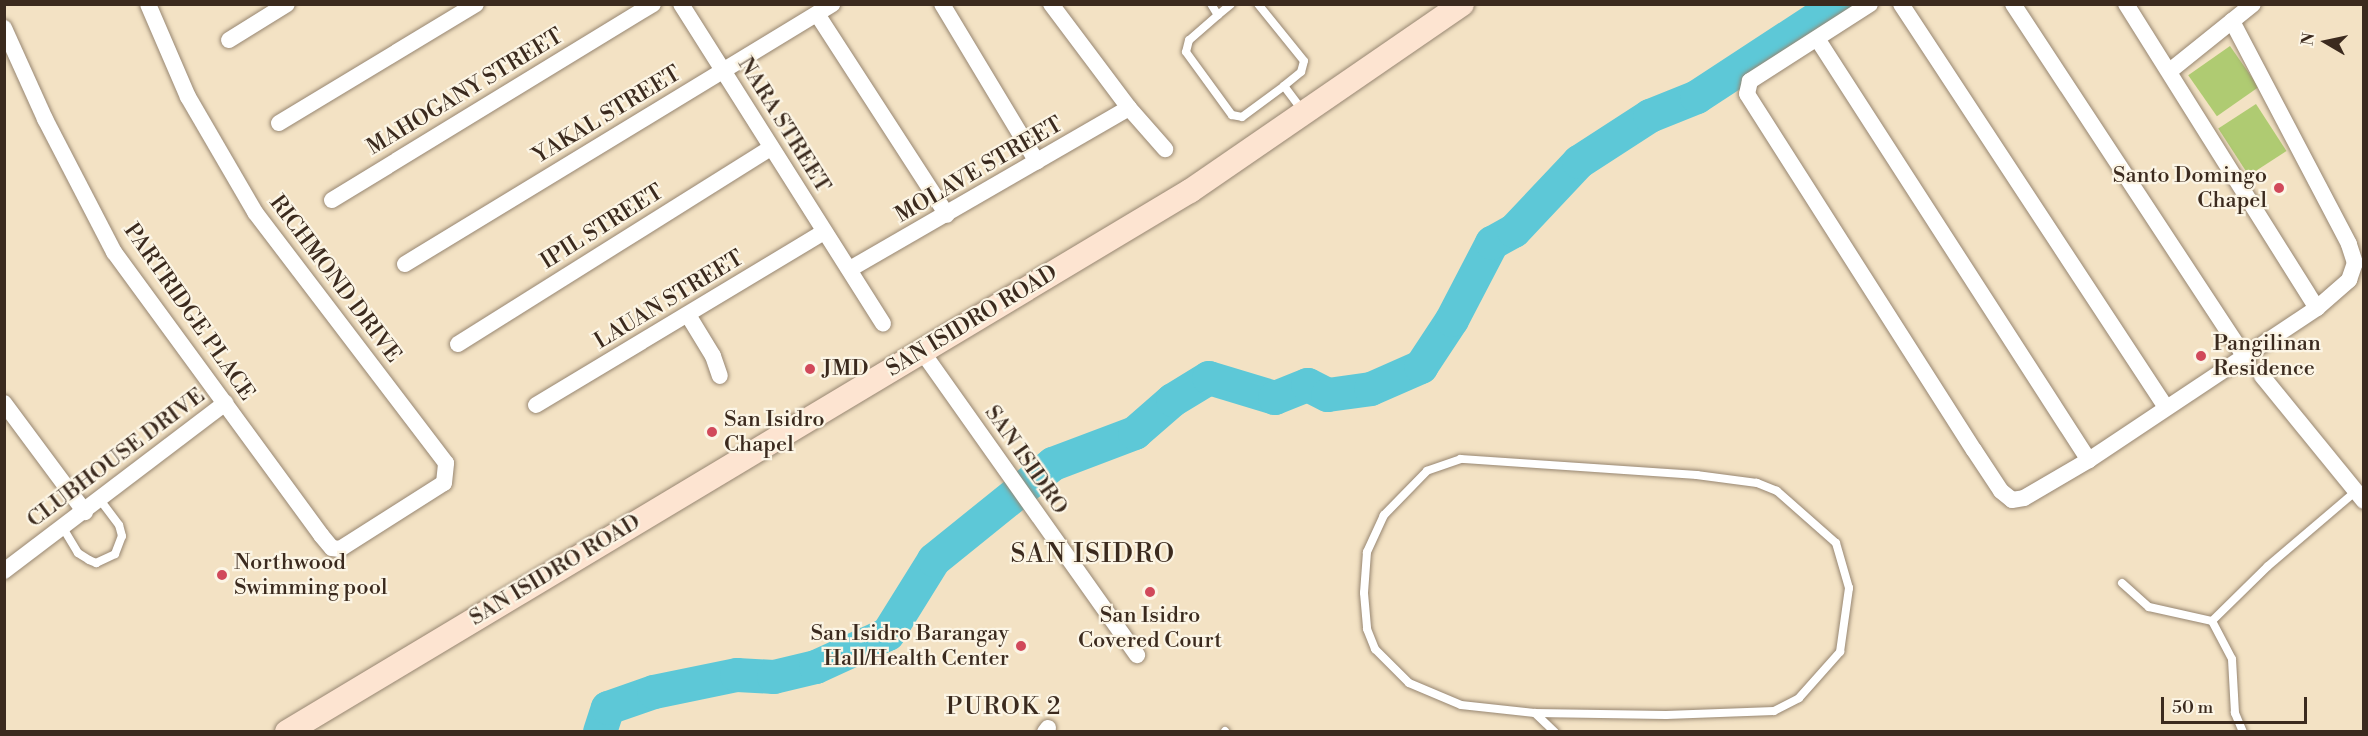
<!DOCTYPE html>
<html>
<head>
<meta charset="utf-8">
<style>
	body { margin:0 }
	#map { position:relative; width:2368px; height:736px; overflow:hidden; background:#f3e2c4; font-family:"Libre Bodoni",serif }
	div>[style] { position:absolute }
	.green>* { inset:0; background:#afcb72; transform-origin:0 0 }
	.river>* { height:34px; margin:-17px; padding:0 17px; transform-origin:17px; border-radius:17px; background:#5dc8d7 }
	.roads { filter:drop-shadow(0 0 2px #978671) drop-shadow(0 0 2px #978671) }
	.lane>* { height:8px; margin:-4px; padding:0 4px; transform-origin:4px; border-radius:4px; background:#fff }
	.street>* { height:16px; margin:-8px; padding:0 8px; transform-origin:8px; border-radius:8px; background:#fff }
	.secondary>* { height:24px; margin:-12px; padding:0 12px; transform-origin:12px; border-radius:12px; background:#fde4d1 }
	.dots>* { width:16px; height:16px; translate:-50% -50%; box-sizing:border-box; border:3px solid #fcf5e5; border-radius:50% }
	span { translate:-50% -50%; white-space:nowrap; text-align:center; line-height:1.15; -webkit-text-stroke:4.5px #fcf5e5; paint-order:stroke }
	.street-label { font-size:22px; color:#3b2a1e }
	.poi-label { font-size:22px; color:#3b2a1e }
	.right { translate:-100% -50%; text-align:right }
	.left { translate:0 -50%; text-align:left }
	.neighbourhood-label { font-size:24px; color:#3b2a1e; letter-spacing:1.5px }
	.quarter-label { font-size:26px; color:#3b2a1e; letter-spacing:1.5px }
	.frame { position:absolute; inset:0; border:6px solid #3b2a1e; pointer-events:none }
	.north { position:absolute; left:2296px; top:12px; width:60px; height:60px; -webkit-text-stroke:4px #fcf5e5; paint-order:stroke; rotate:279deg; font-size:16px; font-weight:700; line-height:24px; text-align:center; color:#3b2a1e }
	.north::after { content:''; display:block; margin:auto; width:21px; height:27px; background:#3b2a1e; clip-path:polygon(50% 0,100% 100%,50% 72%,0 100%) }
	.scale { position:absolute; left:2161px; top:697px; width:146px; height:27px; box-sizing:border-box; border:3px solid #3b2a1e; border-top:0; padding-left:8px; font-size:18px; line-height:21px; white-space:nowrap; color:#3b2a1e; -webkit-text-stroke:4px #fcf5e5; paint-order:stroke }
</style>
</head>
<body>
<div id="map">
	<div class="green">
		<div style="left:2230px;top:46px;width:50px;height:51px;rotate:55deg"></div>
		<div style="left:2256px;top:104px;width:56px;height:45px;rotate:57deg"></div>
	</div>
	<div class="river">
		<div style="left:600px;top:732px;width:25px;rotate:-72deg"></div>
		<div style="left:608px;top:708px;width:49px;rotate:-19.2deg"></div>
		<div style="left:654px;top:692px;width:85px;rotate:-11.6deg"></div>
		<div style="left:737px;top:675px;width:37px;rotate:3deg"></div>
		<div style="left:774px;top:677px;width:43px;rotate:-13.4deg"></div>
		<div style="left:816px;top:667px;width:79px;rotate:-24.6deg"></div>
		<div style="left:888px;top:634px;width:87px;rotate:-58.1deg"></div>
		<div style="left:934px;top:560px;width:153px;rotate:-38.9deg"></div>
		<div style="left:1053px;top:464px;width:88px;rotate:-20.7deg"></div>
		<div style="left:1135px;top:433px;width:50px;rotate:-41deg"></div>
		<div style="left:1173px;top:400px;width:42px;rotate:-31.4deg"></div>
		<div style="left:1209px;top:378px;width:69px;rotate:16.9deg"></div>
		<div style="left:1275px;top:398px;width:35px;rotate:-22deg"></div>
		<div style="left:1308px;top:385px;width:22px;rotate:27deg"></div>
		<div style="left:1328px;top:395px;width:43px;rotate:-7.9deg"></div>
		<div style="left:1371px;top:389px;width:55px;rotate:-23.7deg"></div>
		<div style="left:1421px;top:367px;width:56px;rotate:-56.6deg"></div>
		<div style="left:1452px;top:320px;width:87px;rotate:-62.5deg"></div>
		<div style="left:1492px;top:243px;width:25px;rotate:-29deg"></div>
		<div style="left:1514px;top:231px;width:95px;rotate:-46.7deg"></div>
		<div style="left:1579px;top:162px;width:85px;rotate:-32.9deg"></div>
		<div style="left:1650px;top:116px;width:51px;rotate:-22deg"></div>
		<div style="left:1697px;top:97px;width:170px;rotate:-33.2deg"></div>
	</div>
	<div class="roads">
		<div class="lane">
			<div style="left:1211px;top:4px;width:13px;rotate:58deg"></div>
			<div style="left:1218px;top:15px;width:38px;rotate:139deg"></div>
			<div style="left:1189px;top:40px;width:12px;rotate:104deg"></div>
			<div style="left:1186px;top:52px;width:78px;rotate:53.9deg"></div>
			<div style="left:1232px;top:115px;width:10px;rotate:11deg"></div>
			<div style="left:1242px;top:117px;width:52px;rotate:-36.4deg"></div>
			<div style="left:1284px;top:86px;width:31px;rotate:53deg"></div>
			<div style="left:1258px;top:4px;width:73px;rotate:51.1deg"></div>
			<div style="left:1304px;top:61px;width:11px;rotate:105deg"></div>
			<div style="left:1301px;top:72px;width:22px;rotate:141deg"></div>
			<div style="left:1218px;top:15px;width:17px;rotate:-40deg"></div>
			<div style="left:63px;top:528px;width:29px;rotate:59deg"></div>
			<div style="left:78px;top:553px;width:13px;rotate:32deg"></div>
			<div style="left:89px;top:560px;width:8px;rotate:23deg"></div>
			<div style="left:96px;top:563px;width:21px;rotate:-25deg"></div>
			<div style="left:115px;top:554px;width:19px;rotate:-69deg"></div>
			<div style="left:122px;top:536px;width:11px;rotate:-105deg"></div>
			<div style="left:119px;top:525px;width:31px;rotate:-127deg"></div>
			<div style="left:2122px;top:583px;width:36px;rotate:42deg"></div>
			<div style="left:2149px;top:607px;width:65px;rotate:12.5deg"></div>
			<div style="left:1535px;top:713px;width:131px;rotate:0.9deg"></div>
			<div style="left:1666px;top:715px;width:108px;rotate:-2.1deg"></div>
			<div style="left:1774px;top:711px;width:28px;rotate:-27deg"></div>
			<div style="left:1799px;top:698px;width:62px;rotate:-48.3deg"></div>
			<div style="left:1840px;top:652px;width:65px;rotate:-82deg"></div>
			<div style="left:1849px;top:588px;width:47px;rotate:-106.1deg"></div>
			<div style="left:1836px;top:543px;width:79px;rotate:-138.6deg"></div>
			<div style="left:1777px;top:491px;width:22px;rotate:-158deg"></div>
			<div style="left:1757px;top:483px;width:61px;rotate:-172.4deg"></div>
			<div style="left:1697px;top:475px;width:237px;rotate:-176.1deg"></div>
			<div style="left:1461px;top:459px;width:36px;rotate:161deg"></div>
			<div style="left:1427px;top:471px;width:62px;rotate:134.3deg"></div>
			<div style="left:1384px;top:515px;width:41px;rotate:114.7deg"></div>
			<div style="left:1367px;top:552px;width:41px;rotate:94.2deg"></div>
			<div style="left:1364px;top:593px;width:36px;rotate:85deg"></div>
			<div style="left:1367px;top:629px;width:22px;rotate:68deg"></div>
			<div style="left:1375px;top:649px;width:48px;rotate:45deg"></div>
			<div style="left:1409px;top:683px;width:56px;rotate:22.9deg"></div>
			<div style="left:1461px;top:705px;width:74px;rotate:6.2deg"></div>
			<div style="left:1535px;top:713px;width:28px;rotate:44deg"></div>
			<div style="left:1225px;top:731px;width:1px;rotate:45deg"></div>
			<div style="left:2243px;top:732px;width:21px;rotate:-113deg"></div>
			<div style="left:2235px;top:713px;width:54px;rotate:-93.2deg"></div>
			<div style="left:2232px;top:659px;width:43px;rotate:-117.8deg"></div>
			<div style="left:2212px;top:621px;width:78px;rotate:-44.5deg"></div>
			<div style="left:2268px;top:566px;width:114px;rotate:-40.4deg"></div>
		</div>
		<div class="street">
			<div style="left:681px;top:4px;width:378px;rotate:57.7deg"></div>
			<div style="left:942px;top:4px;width:184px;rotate:59deg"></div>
			<div style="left:1051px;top:4px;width:130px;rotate:53.1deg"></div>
			<div style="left:1129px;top:108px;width:55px;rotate:48.7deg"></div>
			<div style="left:1870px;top:4px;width:143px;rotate:147.3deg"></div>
			<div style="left:1750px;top:81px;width:13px;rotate:103deg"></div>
			<div style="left:1747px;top:94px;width:422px;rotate:57.5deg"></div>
			<div style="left:1974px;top:450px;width:49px;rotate:56.6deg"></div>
			<div style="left:2001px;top:491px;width:14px;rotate:39deg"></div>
			<div style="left:2012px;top:500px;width:12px;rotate:-9deg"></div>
			<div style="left:2024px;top:498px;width:75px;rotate:-30.3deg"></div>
			<div style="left:2089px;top:460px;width:274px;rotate:-33.7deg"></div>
			<div style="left:2317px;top:308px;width:43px;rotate:-41.2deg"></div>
			<div style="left:2349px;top:280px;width:18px;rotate:-71deg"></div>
			<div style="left:2355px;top:263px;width:20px;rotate:-108deg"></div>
			<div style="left:2349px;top:244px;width:252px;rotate:-117.7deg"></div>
			<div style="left:1901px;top:4px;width:482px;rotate:56.7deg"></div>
			<div style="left:2013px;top:4px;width:428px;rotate:56.7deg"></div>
			<div style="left:2126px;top:4px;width:359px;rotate:57.9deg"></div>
			<div style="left:817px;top:14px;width:239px;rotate:57.1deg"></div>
			<div style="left:4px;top:28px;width:100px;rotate:65.7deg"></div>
			<div style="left:45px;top:119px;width:150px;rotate:62.6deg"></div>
			<div style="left:114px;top:252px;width:351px;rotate:53.8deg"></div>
			<div style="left:321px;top:535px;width:17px;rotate:50deg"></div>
			<div style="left:332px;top:548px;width:8px;rotate:7deg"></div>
			<div style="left:340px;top:549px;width:123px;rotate:-32.4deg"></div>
			<div style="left:444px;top:483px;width:20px;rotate:-84deg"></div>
			<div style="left:446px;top:463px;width:315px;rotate:-127.3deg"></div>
			<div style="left:255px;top:212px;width:133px;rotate:-120.2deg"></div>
			<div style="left:188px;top:97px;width:101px;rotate:-113.3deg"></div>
			<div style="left:229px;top:40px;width:68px;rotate:-31.8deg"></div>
			<div style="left:1818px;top:40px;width:500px;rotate:57.2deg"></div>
			<div style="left:2171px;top:70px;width:105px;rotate:-38.8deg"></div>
			<div style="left:279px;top:123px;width:230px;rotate:-31.1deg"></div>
			<div style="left:332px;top:200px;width:376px;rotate:-31.4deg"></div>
			<div style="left:405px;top:264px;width:500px;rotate:-31.3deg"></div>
			<div style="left:850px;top:269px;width:322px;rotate:-30deg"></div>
			<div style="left:688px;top:315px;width:48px;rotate:58.6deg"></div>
			<div style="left:713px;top:356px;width:21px;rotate:71deg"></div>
			<div style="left:458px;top:344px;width:369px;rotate:-32.1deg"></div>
			<div style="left:921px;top:350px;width:374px;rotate:54.7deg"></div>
			<div style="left:2262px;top:376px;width:161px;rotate:50.8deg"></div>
			<div style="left:4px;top:403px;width:136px;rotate:53.4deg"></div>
			<div style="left:536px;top:405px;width:336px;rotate:-31deg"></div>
			<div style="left:4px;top:571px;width:278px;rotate:-37.2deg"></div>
			<div style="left:1045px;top:732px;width:5px;rotate:-53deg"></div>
		</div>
		<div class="secondary">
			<div style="left:287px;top:732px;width:1053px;rotate:-30.93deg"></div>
			<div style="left:1190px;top:191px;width:330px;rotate:-34.5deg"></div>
		</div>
	</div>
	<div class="dots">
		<div style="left:2279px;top:188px;background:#d1495b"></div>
		<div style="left:2201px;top:356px;background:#d1495b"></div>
		<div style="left:810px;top:369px;background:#d1495b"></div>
		<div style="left:712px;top:432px;background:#d1495b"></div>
		<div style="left:222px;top:575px;background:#d1495b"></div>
		<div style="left:1150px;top:592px;background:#d1495b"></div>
		<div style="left:1021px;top:646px;background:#d1495b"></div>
	</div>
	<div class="street-label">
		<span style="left:465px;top:92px;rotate:-31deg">MAHOGANY STREET</span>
		<span style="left:607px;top:115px;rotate:-31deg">YAKAL STREET</span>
		<span style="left:784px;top:125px;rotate:58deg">NARA STREET</span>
		<span style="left:979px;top:170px;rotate:-30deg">MOLAVE STREET</span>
		<span style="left:602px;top:227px;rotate:-32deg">IPIL STREET</span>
		<span style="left:335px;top:279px;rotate:53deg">RICHMOND DRIVE</span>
		<span style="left:669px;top:300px;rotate:-31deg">LAUAN STREET</span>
		<span style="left:189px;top:312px;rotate:55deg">PARTRIDGE PLACE</span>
		<span style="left:972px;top:321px;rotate:-31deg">SAN ISIDRO ROAD</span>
		<span style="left:116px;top:458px;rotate:-37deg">CLUBHOUSE DRIVE</span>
		<span style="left:1026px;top:460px;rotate:55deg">SAN ISIDRO</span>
		<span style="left:555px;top:570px;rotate:-31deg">SAN ISIDRO ROAD</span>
	</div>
	<div class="poi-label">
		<span class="right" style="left:2267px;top:188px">Santo Domingo<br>Chapel</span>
		<span class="left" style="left:2213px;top:356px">Pangilinan<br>Residence</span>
		<span class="left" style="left:822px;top:369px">JMD</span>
		<span class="left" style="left:724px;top:432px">San Isidro<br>Chapel</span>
		<span class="left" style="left:234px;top:575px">Northwood<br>Swimming pool</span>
		<span style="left:1150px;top:628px">San Isidro<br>Covered Court</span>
		<span class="right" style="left:1009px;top:646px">San Isidro Barangay<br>Hall/Health Center</span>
	</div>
	<div class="neighbourhood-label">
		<span style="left:1004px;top:708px">PUROK 2</span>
	</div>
	<div class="quarter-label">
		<span style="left:1093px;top:555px">SAN ISIDRO</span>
	</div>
	<div class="frame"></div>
	<div class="north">N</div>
	<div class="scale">50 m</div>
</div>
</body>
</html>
